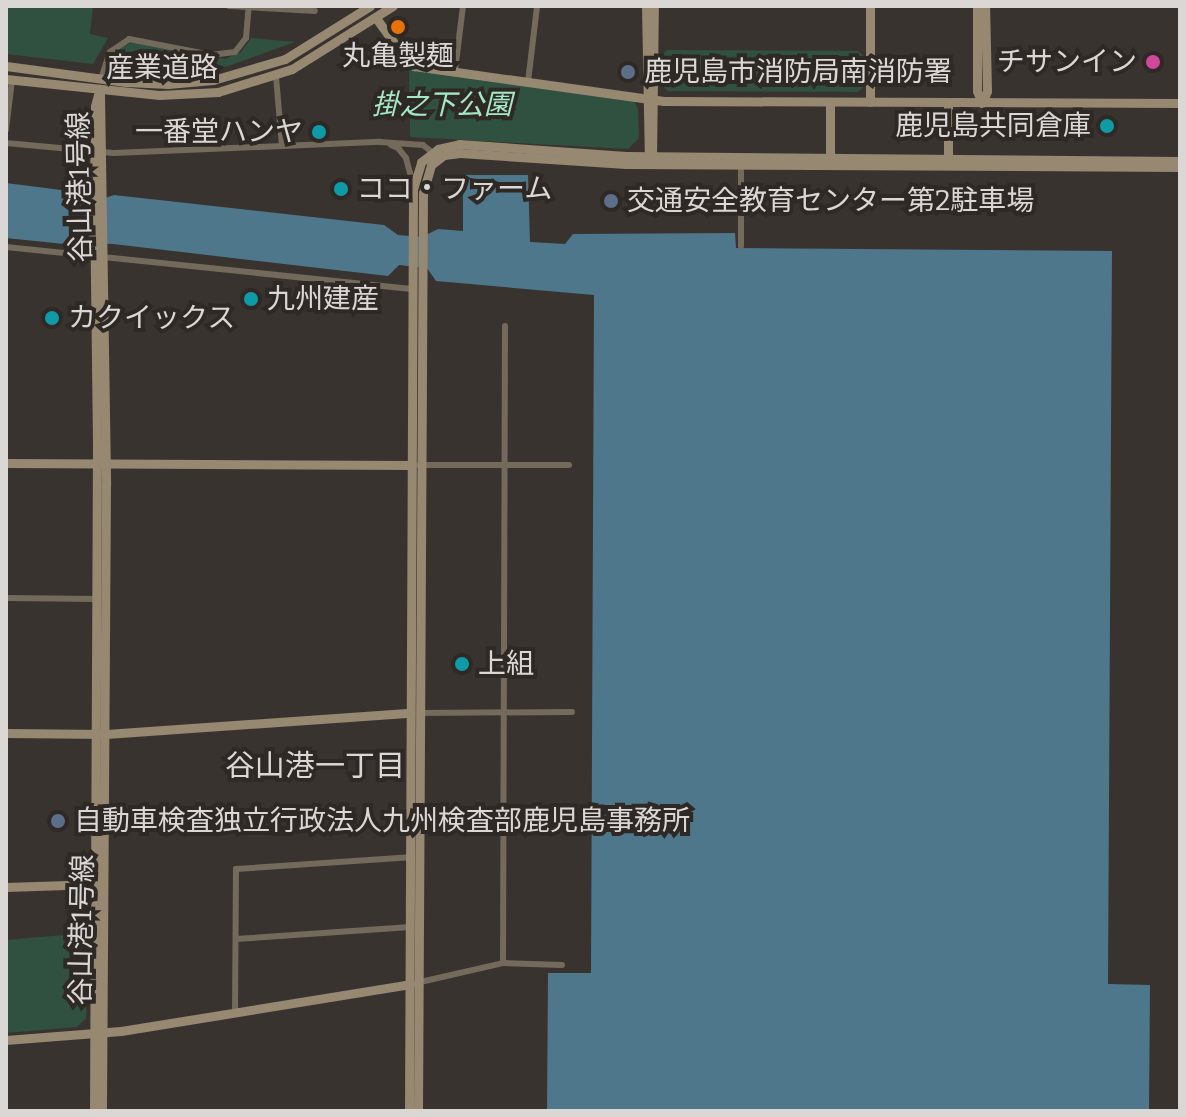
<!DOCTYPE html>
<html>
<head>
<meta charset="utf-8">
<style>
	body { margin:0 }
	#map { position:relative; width:1186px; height:1117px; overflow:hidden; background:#393330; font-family:Bitter,"Noto Sans JP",serif }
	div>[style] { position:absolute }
	.green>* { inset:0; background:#305040 }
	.water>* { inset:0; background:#4f778c }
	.street>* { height:6px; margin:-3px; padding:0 3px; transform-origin:3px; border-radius:3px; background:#736a5c }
	.secondary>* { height:9px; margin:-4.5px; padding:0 4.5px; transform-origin:4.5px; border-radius:4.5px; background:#968871 }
	.dots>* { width:22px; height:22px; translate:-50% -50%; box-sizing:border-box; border:4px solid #2f2926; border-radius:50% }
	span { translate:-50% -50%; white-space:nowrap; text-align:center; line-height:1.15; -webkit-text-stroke:8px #2f2926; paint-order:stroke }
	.poi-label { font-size:28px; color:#dbd7d5 }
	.right { translate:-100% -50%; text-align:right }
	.left { translate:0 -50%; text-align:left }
	.street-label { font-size:28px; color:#dbd7d5 }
	.park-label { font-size:28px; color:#a4e8c4; font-style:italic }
	.neighbourhood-label { font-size:30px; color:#dbd7d5 }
	.frame { position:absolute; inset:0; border:8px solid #dbd7d5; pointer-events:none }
</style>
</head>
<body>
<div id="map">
	<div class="green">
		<div style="clip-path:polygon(6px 6px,93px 6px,90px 34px,108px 38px,93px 64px,6px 54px)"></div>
		<div style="clip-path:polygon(251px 38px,295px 42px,225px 67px,165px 72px,111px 68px,117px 50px,133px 42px,225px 59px,241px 52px)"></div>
		<div style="clip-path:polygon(667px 50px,858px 51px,863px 55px,863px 87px,858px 92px,668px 91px,664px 88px,664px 53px)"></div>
		<div style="clip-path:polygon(409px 69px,634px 101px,638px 109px,639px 138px,628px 149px,410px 137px)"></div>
		<div style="clip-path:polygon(87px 933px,86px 1018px,77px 1027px,6px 1033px,6px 940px)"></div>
	</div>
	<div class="water">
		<div style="clip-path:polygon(463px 175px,528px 175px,530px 242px,565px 244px,573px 234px,735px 233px,736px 248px,1112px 251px,1108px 984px,1150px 985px,1149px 1111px,547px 1111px,548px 973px,591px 973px,594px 295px,436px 281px,427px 268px,399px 265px,388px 276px,113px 244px,86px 243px,84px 246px,6px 238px,6px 183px,61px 190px,99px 200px,114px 195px,384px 225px,398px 235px,422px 237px,438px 229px,463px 231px)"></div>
	</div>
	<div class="street">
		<div style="left:229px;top:6px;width:86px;rotate:3.3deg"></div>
		<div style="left:455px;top:71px;width:65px;rotate:-83deg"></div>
		<div style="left:276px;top:77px;width:69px;rotate:85deg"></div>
		<div style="left:101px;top:79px;width:28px;rotate:-72deg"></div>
		<div style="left:110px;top:52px;width:23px;rotate:-34deg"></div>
		<div style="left:129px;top:39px;width:84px;rotate:11deg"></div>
		<div style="left:211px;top:55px;width:24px;rotate:-7deg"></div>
		<div style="left:235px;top:52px;width:18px;rotate:-52deg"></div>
		<div style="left:246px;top:38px;width:32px;rotate:-85deg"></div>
		<div style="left:528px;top:82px;width:77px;rotate:-83.2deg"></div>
		<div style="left:6px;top:130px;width:50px;rotate:-83.2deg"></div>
		<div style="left:6px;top:143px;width:108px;rotate:5.3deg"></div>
		<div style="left:114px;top:153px;width:266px;rotate:-2.4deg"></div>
		<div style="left:380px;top:142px;width:43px;rotate:4deg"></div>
		<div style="left:423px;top:145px;width:13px;rotate:39deg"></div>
		<div style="left:391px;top:145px;width:8px;rotate:23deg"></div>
		<div style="left:398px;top:148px;width:13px;rotate:51deg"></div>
		<div style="left:406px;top:158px;width:24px;rotate:75deg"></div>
		<div style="left:741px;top:161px;width:85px;rotate:90deg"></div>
		<div style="left:6px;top:247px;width:410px;rotate:5.9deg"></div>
		<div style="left:419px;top:465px;width:150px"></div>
		<div style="left:6px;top:598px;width:91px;rotate:0.6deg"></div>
		<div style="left:420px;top:713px;width:152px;rotate:-0.4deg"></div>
		<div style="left:236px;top:939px;width:175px;rotate:-3.9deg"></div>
		<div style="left:503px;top:963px;width:637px;rotate:-89.82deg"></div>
		<div style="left:416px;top:983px;width:89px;rotate:-12.9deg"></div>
		<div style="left:503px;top:963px;width:59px;rotate:1.9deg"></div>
		<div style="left:235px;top:1013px;width:144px;rotate:-89.6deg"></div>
		<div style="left:236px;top:869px;width:174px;rotate:-3.9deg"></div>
	</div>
	<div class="secondary">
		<div style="left:646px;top:6px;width:155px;rotate:88.9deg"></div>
		<div style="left:977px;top:6px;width:85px;rotate:90deg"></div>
		<div style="left:977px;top:91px;width:13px;rotate:67deg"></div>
		<div style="left:376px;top:18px;width:53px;rotate:54.2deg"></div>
		<div style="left:407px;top:61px;width:9px;rotate:36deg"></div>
		<div style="left:414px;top:66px;width:252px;rotate:8deg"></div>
		<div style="left:664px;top:101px;width:516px;rotate:0.22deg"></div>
		<div style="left:6px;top:66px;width:121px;rotate:7.6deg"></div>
		<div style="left:126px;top:82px;width:42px;rotate:2.7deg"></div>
		<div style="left:168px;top:84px;width:45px;rotate:-5.1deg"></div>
		<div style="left:213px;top:80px;width:75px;rotate:-16.3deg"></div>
		<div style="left:285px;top:59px;width:100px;rotate:-31.9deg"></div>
		<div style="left:6px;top:79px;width:154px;rotate:6deg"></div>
		<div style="left:159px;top:95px;width:59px;rotate:-2.9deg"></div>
		<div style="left:218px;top:92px;width:77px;rotate:-17.3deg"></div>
		<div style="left:292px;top:69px;width:119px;rotate:-32deg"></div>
		<div style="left:100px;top:94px;width:391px;rotate:89.1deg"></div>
		<div style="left:106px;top:485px;width:626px;rotate:90.37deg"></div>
		<div style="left:830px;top:102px;width:61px;rotate:90deg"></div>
		<div style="left:870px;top:102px;width:96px;rotate:-90deg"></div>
		<div style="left:948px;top:103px;width:60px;rotate:90deg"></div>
		<div style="left:982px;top:103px;width:13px;rotate:-67deg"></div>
		<div style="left:987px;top:91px;width:85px;rotate:-91.3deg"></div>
		<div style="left:652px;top:161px;width:155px;rotate:-89.3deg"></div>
		<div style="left:6px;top:463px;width:405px;rotate:0.3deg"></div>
		<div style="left:6px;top:733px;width:100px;rotate:0.6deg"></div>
		<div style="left:106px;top:734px;width:305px;rotate:-4deg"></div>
		<div style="left:6px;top:887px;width:91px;rotate:-1.9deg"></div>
		<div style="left:6px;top:1040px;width:115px;rotate:-4.5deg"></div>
		<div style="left:121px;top:1031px;width:293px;rotate:-9.2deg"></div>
		<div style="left:94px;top:1111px;width:667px;rotate:-89.74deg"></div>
		<div style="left:97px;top:444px;width:251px;rotate:-90.7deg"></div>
		<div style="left:94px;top:193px;width:87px;rotate:-89.3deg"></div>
		<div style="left:95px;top:106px;width:16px;rotate:-75deg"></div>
		<div style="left:409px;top:1111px;width:922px;rotate:-89.75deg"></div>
		<div style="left:413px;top:189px;width:28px;rotate:-73deg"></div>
		<div style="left:421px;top:162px;width:21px;rotate:-37deg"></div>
		<div style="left:438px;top:149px;width:22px;rotate:-13deg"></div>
		<div style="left:459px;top:144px;width:167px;rotate:4.1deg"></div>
		<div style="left:626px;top:156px;width:554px;rotate:0.52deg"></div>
		<div style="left:418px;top:1111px;width:918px;rotate:-89.69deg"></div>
		<div style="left:423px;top:193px;width:29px;rotate:-74deg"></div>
		<div style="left:431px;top:165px;width:16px;rotate:-38deg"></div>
		<div style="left:444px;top:155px;width:16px;rotate:-7deg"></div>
		<div style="left:460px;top:153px;width:166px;rotate:3.8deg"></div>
		<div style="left:626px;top:164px;width:554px;rotate:0.31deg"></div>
	</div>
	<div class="dots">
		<div style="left:398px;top:27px;background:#e8710a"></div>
		<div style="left:1153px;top:62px;background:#d1479c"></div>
		<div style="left:628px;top:72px;background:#5c6f8a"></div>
		<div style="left:1107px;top:126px;background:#0f9aa8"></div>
		<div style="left:319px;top:132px;background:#0f9aa8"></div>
		<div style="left:341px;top:189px;background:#0f9aa8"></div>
		<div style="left:611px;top:201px;background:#5c6f8a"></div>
		<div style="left:251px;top:299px;background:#0f9aa8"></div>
		<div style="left:52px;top:318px;background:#0f9aa8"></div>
		<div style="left:462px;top:664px;background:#0f9aa8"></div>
		<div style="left:58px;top:821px;background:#5c6f8a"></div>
	</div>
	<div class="poi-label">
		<span style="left:398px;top:56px">丸亀製麺</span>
		<span class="right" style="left:1137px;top:62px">チサンイン</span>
		<span class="left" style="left:644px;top:72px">鹿児島市消防局南消防署</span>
		<span class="right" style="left:1091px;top:126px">鹿児島共同倉庫</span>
		<span class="right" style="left:303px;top:132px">一番堂ハンヤ</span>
		<span class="left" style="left:357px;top:189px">ココ・ファーム</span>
		<span class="left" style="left:627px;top:201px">交通安全教育センター第2駐車場</span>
		<span class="left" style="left:267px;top:299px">九州建産</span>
		<span class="left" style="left:68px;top:318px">カクイックス</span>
		<span class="left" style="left:478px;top:664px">上組</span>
		<span class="left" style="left:74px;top:821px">自動車検査独立行政法人九州検査部鹿児島事務所</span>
	</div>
	<div class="street-label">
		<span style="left:162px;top:68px">産業道路</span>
		<span style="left:80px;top:187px;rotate:-91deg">谷山港1号線</span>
		<span style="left:82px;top:930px;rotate:-89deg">谷山港1号線</span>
	</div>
	<div class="park-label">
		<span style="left:442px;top:105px">掛之下公園</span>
	</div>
	<div class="neighbourhood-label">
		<span style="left:315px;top:766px">谷山港一丁目</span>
	</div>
	<div class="frame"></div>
</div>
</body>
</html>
